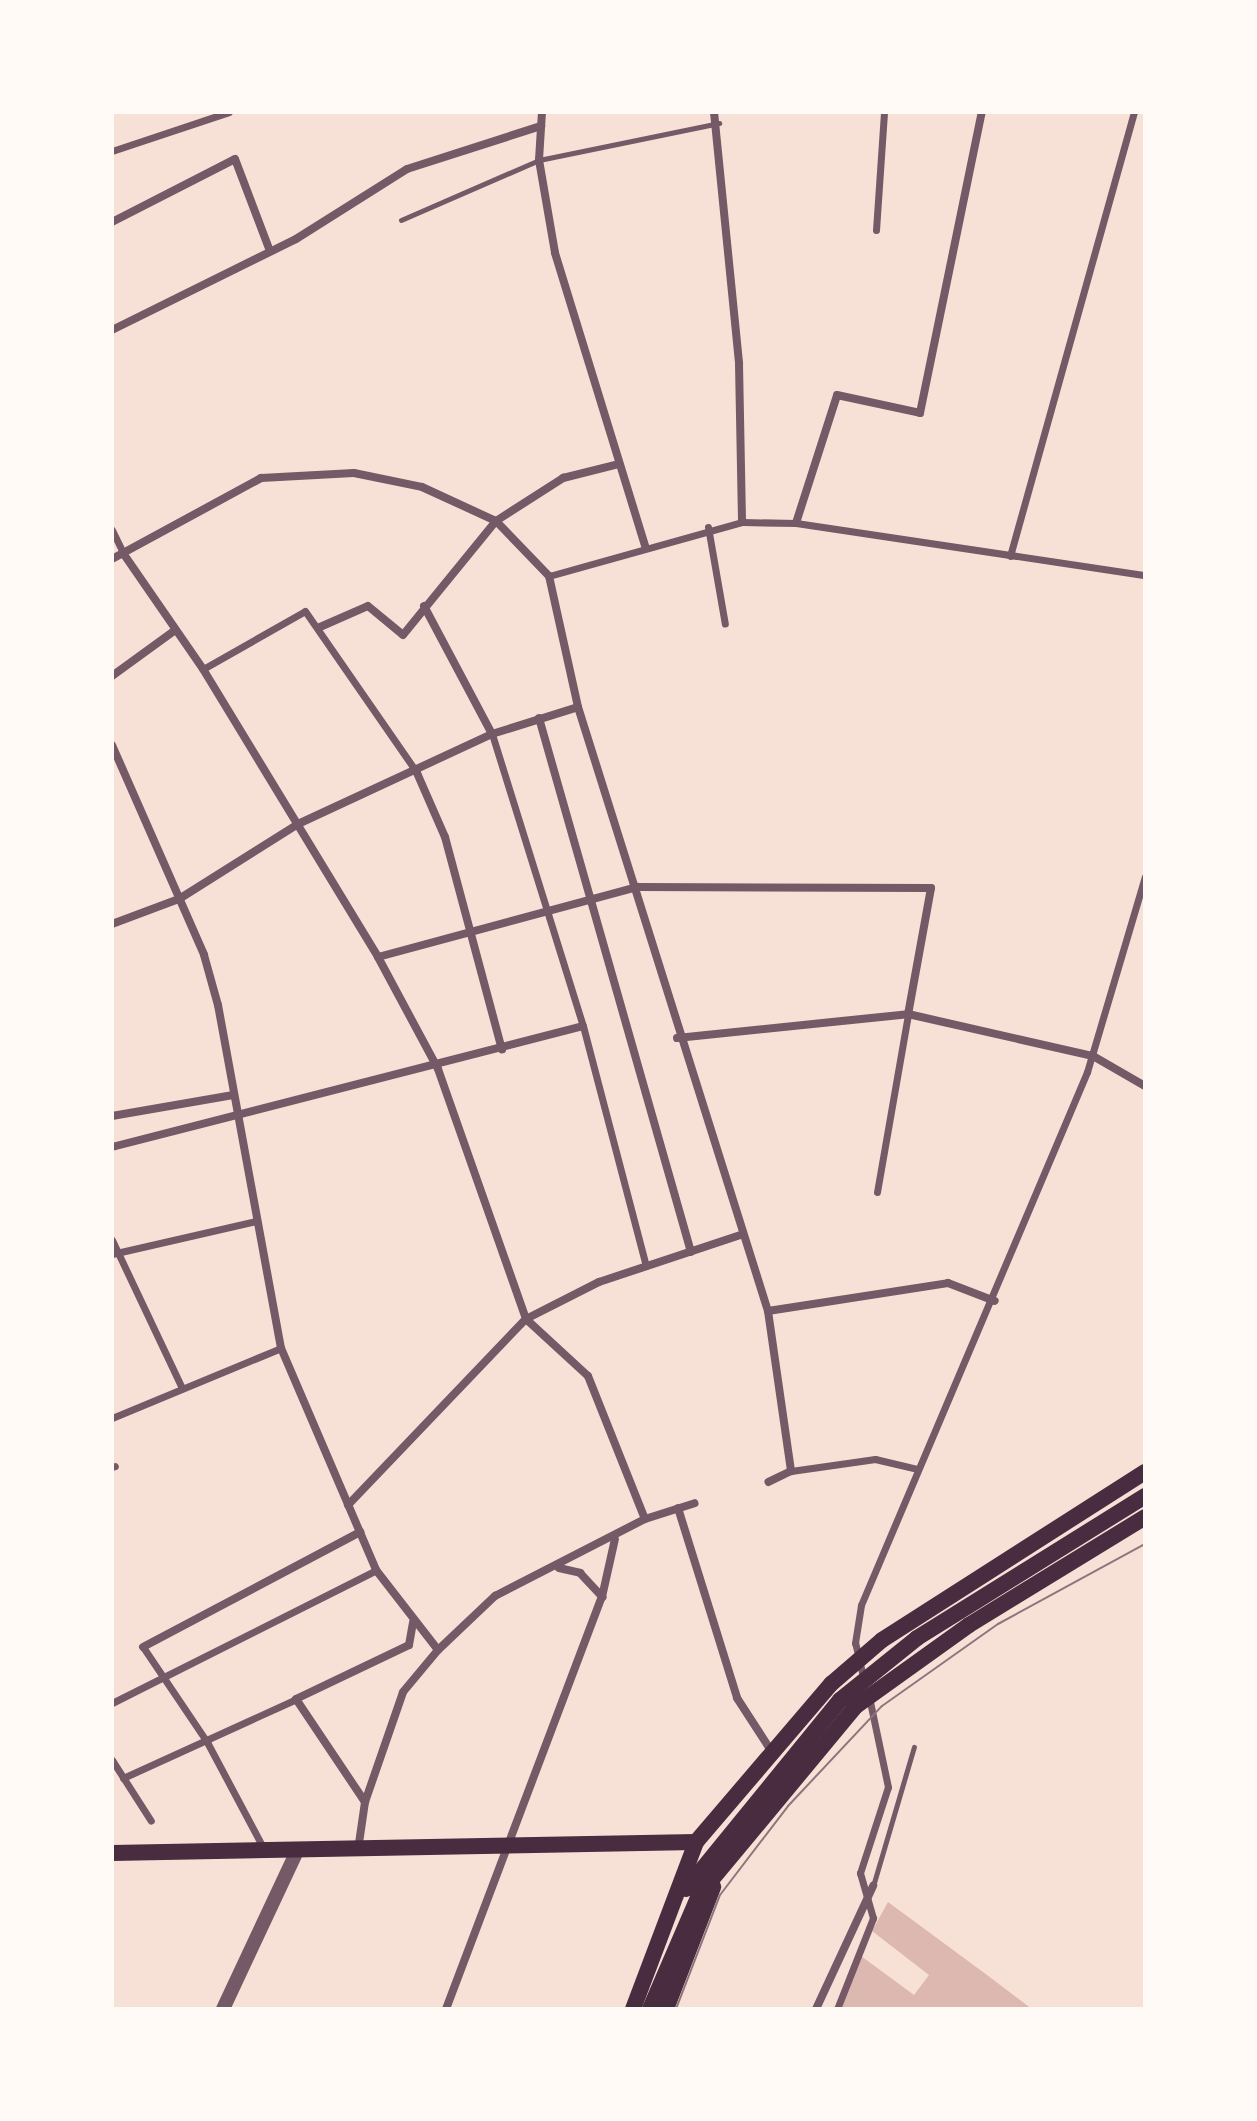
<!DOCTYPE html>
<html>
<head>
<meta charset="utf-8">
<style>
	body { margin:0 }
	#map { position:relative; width:1257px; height:2121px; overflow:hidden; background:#f7e1d7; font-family:"Public Sans",sans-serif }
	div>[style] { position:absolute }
	.water>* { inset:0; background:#dcb8b0 }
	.service>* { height:5px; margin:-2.5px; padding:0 2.5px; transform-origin:2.5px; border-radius:2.5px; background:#755966 }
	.pedestrian>* { height:7px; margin:-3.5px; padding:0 3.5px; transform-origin:3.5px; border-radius:3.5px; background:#755966 }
	.minor>* { height:8px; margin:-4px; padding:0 4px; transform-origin:4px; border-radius:4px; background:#755966 }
	.tertiary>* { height:14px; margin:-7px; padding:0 7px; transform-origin:7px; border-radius:7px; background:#755966 }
	.primary>* { height:16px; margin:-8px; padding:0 8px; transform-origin:8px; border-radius:8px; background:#4a2c40 }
	.tram>* { height:2px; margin:-1px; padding:0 1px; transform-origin:1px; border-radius:1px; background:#8f747c }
	span { translate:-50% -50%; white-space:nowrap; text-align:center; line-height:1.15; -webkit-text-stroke:7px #fffaf5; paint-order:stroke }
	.frame { position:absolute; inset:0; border:114px solid #fffaf5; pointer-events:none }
</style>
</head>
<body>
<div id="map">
	<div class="water">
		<div style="clip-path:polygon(888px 1902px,987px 1975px,1032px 2009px,841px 2009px,861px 1956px,914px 1995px,929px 1975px,872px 1931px)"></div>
	</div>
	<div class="service">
		<div style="left:401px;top:220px;width:150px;rotate:-23.5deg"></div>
		<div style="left:539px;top:160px;width:184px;rotate:-11.6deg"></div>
		<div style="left:873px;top:1886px;width:145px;rotate:-73.6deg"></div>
	</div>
	<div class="pedestrian">
		<div style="left:112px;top:151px;width:123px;rotate:-18.4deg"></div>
		<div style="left:876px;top:230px;width:118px;rotate:-86.1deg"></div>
		<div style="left:708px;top:527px;width:98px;rotate:80.1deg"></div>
		<div style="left:112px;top:530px;width:25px;rotate:64deg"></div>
		<div style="left:1010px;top:556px;width:461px;rotate:-74.4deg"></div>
		<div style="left:549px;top:576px;width:200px;rotate:-15.6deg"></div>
		<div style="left:742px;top:522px;width:54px;rotate:1.1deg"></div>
		<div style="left:796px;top:523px;width:353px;rotate:8.5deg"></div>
		<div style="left:203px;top:669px;width:117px;rotate:-29.6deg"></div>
		<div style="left:305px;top:611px;width:197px;rotate:55.3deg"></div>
		<div style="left:492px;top:734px;width:306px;rotate:72.7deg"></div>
		<div style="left:583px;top:1026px;width:248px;rotate:75.3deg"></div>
		<div style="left:877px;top:1192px;width:181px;rotate:-80.1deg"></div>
		<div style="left:112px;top:1240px;width:164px;rotate:64.7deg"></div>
		<div style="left:112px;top:1254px;width:148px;rotate:-12.9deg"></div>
		<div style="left:112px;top:1418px;width:183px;rotate:-22.5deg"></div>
		<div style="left:112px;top:1467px;width:3px;rotate:-18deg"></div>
		<div style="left:791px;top:1471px;width:85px;rotate:-8.1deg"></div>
		<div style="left:875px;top:1459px;width:43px;rotate:13.4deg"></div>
		<div style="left:143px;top:1647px;width:115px;rotate:56deg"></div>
		<div style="left:207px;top:1742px;width:123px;rotate:62deg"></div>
		<div style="left:864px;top:1681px;width:39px;rotate:-103deg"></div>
		<div style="left:855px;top:1643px;width:38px;rotate:-81deg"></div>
		<div style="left:861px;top:1605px;width:579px;rotate:-67.02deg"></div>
		<div style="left:1087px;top:1072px;width:204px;rotate:-73.5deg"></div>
		<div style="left:112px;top:1703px;width:296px;rotate:-26.7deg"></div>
		<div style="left:112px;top:1760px;width:72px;rotate:57.4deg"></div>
		<div style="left:123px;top:1778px;width:190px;rotate:-24.5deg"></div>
		<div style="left:837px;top:2009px;width:98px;rotate:-68.4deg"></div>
		<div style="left:873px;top:1918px;width:47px;rotate:-106.1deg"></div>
		<div style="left:860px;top:1873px;width:90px;rotate:-72deg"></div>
		<div style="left:888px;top:1787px;width:92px;rotate:-101.9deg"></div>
	</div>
	<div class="minor">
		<div style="left:542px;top:112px;width:48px;rotate:93.6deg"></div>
		<div style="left:539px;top:160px;width:94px;rotate:80.2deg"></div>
		<div style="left:555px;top:253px;width:306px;rotate:72.9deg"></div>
		<div style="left:714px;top:112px;width:253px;rotate:84.3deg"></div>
		<div style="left:739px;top:364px;width:158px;rotate:88.9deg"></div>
		<div style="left:112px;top:222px;width:138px;rotate:-27.1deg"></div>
		<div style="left:235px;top:159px;width:98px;rotate:69.2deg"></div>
		<div style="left:112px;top:330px;width:205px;rotate:-26.3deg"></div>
		<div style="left:296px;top:239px;width:131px;rotate:-32.2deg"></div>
		<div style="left:407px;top:169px;width:141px;rotate:-17.8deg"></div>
		<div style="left:796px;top:523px;width:134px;rotate:-72.2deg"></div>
		<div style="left:837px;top:395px;width:85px;rotate:12.2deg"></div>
		<div style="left:920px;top:413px;width:307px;rotate:-78.4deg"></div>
		<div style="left:123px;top:553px;width:141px;rotate:55.4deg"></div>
		<div style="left:203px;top:669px;width:337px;rotate:58.7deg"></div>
		<div style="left:378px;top:957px;width:127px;rotate:61.8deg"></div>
		<div style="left:438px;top:1069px;width:265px;rotate:70.6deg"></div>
		<div style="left:526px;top:1319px;width:84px;rotate:42.6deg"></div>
		<div style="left:588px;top:1376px;width:154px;rotate:68.3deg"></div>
		<div style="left:112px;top:559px;width:170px;rotate:-28.5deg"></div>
		<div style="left:261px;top:478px;width:93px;rotate:-3.1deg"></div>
		<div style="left:354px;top:473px;width:69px;rotate:11.6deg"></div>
		<div style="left:422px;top:487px;width:81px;rotate:24.7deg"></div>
		<div style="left:496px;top:521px;width:76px;rotate:46.1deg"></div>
		<div style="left:549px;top:576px;width:134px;rotate:77.5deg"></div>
		<div style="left:578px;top:707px;width:633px;rotate:72.54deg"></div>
		<div style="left:768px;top:1311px;width:162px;rotate:81.8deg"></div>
		<div style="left:791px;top:1471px;width:25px;rotate:154deg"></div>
		<div style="left:424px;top:606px;width:145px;rotate:62deg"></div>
		<div style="left:320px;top:627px;width:52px;rotate:-23.6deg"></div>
		<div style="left:368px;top:606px;width:45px;rotate:39.6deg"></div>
		<div style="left:403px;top:635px;width:147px;rotate:-50.8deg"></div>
		<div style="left:496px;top:521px;width:80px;rotate:-32.7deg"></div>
		<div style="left:563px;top:478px;width:54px;rotate:-14deg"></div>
		<div style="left:112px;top:676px;width:77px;rotate:-36deg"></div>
		<div style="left:539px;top:718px;width:555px;rotate:74.11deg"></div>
		<div style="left:112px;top:745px;width:229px;rotate:66.3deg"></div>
		<div style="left:204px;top:955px;width:52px;rotate:74.4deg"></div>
		<div style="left:218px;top:1005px;width:349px;rotate:79.6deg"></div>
		<div style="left:281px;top:1348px;width:241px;rotate:66.8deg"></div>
		<div style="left:376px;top:1570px;width:101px;rotate:52.2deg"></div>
		<div style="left:417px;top:773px;width:70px;rotate:66.4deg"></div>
		<div style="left:445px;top:837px;width:220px;rotate:75deg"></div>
		<div style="left:112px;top:924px;width:72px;rotate:-20.5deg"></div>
		<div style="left:179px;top:899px;width:141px;rotate:-32.2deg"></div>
		<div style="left:298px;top:824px;width:214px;rotate:-24.9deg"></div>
		<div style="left:492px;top:734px;width:90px;rotate:-17.4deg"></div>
		<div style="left:378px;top:957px;width:269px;rotate:-15.1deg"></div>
		<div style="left:638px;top:887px;width:293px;rotate:0.2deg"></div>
		<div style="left:931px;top:888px;width:128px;rotate:100.3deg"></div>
		<div style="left:677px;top:1038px;width:232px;rotate:-5.9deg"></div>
		<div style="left:908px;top:1014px;width:190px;rotate:12.8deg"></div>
		<div style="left:1093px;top:1056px;width:60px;rotate:30deg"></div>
		<div style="left:112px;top:1116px;width:123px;rotate:-9.8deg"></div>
		<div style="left:112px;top:1147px;width:486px;rotate:-14.4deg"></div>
		<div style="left:768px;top:1311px;width:182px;rotate:-8.8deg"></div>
		<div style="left:948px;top:1283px;width:50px;rotate:21deg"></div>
		<div style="left:348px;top:1505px;width:257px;rotate:-46.3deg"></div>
		<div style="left:526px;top:1319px;width:82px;rotate:-26.9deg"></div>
		<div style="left:599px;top:1282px;width:149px;rotate:-18.4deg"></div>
		<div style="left:678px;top:1508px;width:199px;rotate:72.7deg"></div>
		<div style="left:737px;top:1698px;width:64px;rotate:57.1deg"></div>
		<div style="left:559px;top:1568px;width:22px;rotate:13deg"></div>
		<div style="left:580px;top:1573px;width:33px;rotate:47deg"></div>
		<div style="left:143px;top:1647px;width:246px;rotate:-27.9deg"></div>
		<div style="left:365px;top:1802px;width:124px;rotate:-123.8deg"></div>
		<div style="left:296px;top:1699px;width:125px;rotate:-25.5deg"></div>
		<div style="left:409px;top:1645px;width:23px;rotate:-80deg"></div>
		<div style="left:358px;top:1850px;width:49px;rotate:-81.7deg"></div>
		<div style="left:365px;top:1802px;width:116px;rotate:-70.9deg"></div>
		<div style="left:403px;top:1692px;width:55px;rotate:-50.2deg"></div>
		<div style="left:438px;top:1650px;width:79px;rotate:-43.5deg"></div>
		<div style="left:495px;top:1596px;width:169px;rotate:-27.2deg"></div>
		<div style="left:645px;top:1519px;width:52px;rotate:-17.7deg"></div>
		<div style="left:446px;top:2009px;width:441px;rotate:-69.3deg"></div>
		<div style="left:602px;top:1597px;width:59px;rotate:-77.4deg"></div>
		<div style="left:816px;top:2009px;width:136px;rotate:-65.1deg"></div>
	</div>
	<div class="tertiary">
		<div style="left:223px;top:2009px;width:174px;rotate:-64.9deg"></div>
	</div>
	<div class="primary">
		<div style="left:112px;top:1853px;width:584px;rotate:-1.08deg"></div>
		<div style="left:686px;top:1889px;width:244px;rotate:-50.8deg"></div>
		<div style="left:840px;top:1700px;width:99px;rotate:-38.8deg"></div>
		<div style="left:917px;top:1638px;width:269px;rotate:-31.9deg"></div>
		<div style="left:633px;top:2009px;width:178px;rotate:-69.3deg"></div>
		<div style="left:696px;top:1842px;width:208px;rotate:-49.5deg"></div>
		<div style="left:831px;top:1684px;width:67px;rotate:-40.8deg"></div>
		<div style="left:882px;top:1640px;width:312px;rotate:-32.6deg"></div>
		<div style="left:650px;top:2009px;width:124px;rotate:-66.7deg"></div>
		<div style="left:699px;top:1895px;width:246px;rotate:-50.3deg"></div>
		<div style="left:856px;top:1706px;width:139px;rotate:-35.6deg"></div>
		<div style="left:969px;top:1625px;width:206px;rotate:-31.5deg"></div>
		<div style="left:666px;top:2009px;width:131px;rotate:-68.9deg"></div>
	</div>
	<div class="tram">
		<div style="left:676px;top:2009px;width:122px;rotate:-68.9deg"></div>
		<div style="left:720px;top:1895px;width:112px;rotate:-52.6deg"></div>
		<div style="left:788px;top:1806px;width:137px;rotate:-46.8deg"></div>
		<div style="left:882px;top:1706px;width:142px;rotate:-35.3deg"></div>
		<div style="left:998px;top:1624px;width:167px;rotate:-28.6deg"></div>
	</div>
	<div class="frame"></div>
</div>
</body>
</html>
